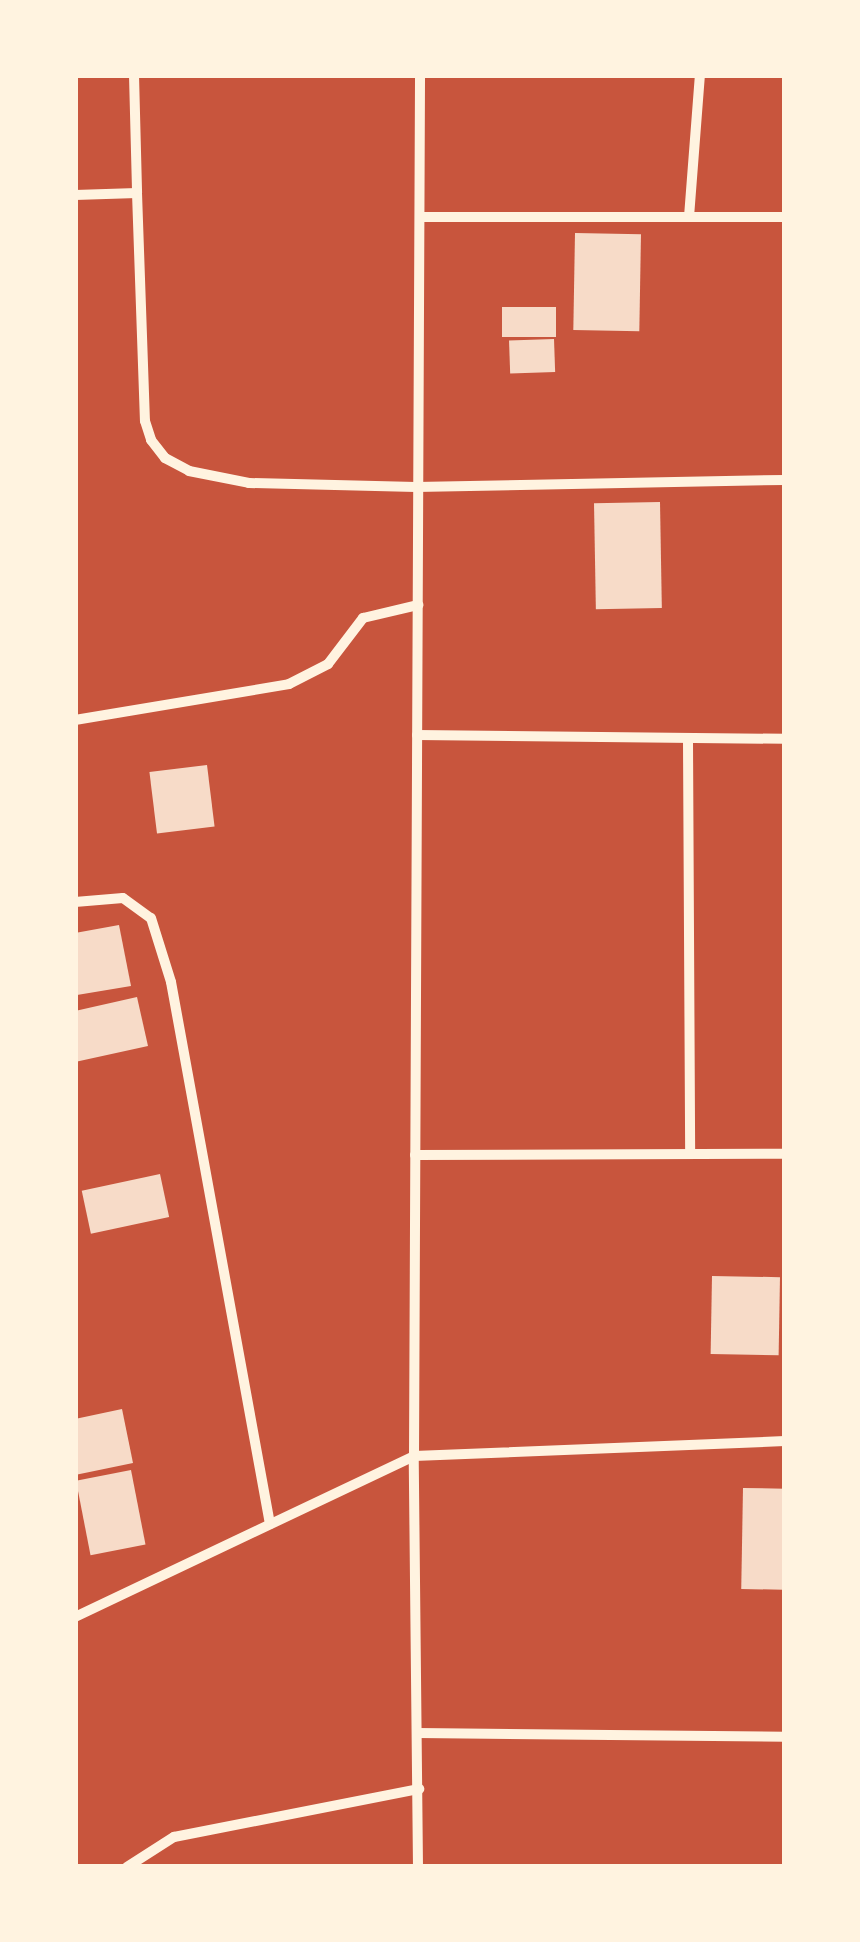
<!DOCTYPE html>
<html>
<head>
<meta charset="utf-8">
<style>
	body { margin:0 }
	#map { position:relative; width:860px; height:1942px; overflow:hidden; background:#c8553d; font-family:Cabin,sans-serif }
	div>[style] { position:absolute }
	.building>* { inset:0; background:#f7dbc8; transform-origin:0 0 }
	.minor>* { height:10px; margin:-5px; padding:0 5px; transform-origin:5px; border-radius:5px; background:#fff3e0 }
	span { translate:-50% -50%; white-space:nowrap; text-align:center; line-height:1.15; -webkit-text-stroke:8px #fff3e0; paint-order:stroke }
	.frame { position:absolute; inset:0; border:78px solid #fff3e0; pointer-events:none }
</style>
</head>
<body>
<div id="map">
	<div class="building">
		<div style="left:575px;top:233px;width:66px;height:97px;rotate:1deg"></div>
		<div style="left:502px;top:307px;width:54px;height:30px"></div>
		<div style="left:554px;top:339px;width:33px;height:45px;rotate:88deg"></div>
		<div style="left:660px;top:502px;width:106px;height:66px;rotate:89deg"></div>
		<div style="left:207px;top:765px;width:62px;height:58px;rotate:83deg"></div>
		<div style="clip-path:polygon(119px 925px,131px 986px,77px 995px,75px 933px)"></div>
		<div style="clip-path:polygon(137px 997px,148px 1046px,75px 1062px,75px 1011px)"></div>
		<div style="left:160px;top:1174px;width:44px;height:80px;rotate:78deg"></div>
		<div style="left:712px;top:1276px;width:68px;height:78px;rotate:1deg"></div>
		<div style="clip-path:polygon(122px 1409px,133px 1463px,75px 1475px,75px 1419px)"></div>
		<div style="left:131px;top:1470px;width:76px;height:56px;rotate:79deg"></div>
		<div style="left:743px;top:1488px;width:42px;height:101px;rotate:1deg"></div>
	</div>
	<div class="minor">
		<div style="left:134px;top:75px;width:118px;rotate:88.5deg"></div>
		<div style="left:75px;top:195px;width:62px;rotate:-1.8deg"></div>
		<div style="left:137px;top:193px;width:228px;rotate:88deg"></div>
		<div style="left:145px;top:421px;width:20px;rotate:72deg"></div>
		<div style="left:151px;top:440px;width:23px;rotate:52deg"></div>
		<div style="left:165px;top:458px;width:27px;rotate:28deg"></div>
		<div style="left:189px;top:471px;width:61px;rotate:11.3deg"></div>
		<div style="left:249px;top:483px;width:167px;rotate:1.4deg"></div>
		<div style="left:416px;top:487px;width:369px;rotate:-1.1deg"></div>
		<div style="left:420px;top:217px;width:365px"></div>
		<div style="left:689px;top:217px;width:142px;rotate:-85.6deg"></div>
		<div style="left:75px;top:720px;width:217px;rotate:-9.5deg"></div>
		<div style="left:289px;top:684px;width:44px;rotate:-27.1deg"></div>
		<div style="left:328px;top:664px;width:58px;rotate:-52.7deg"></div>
		<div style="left:363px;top:618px;width:57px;rotate:-13.3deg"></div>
		<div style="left:417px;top:735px;width:368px;rotate:0.6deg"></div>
		<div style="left:688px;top:741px;width:413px;rotate:89.7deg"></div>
		<div style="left:75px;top:902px;width:48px;rotate:-4.8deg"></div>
		<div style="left:123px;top:898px;width:34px;rotate:36deg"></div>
		<div style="left:151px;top:918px;width:67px;rotate:72.6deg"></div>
		<div style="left:171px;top:982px;width:551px;rotate:79.65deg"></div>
		<div style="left:415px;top:1155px;width:370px;rotate:-0.2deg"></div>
		<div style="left:75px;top:1617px;width:375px;rotate:-25.4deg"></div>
		<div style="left:414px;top:1456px;width:371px;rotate:-2.3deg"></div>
		<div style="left:418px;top:1733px;width:367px;rotate:0.6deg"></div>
		<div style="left:127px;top:1867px;width:56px;rotate:-32.6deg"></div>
		<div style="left:174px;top:1837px;width:250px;rotate:-11.1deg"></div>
		<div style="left:418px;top:1867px;width:411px;rotate:-90.6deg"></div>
		<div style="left:414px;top:1456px;width:1381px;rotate:-89.75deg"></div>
	</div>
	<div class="frame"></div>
</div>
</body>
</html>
